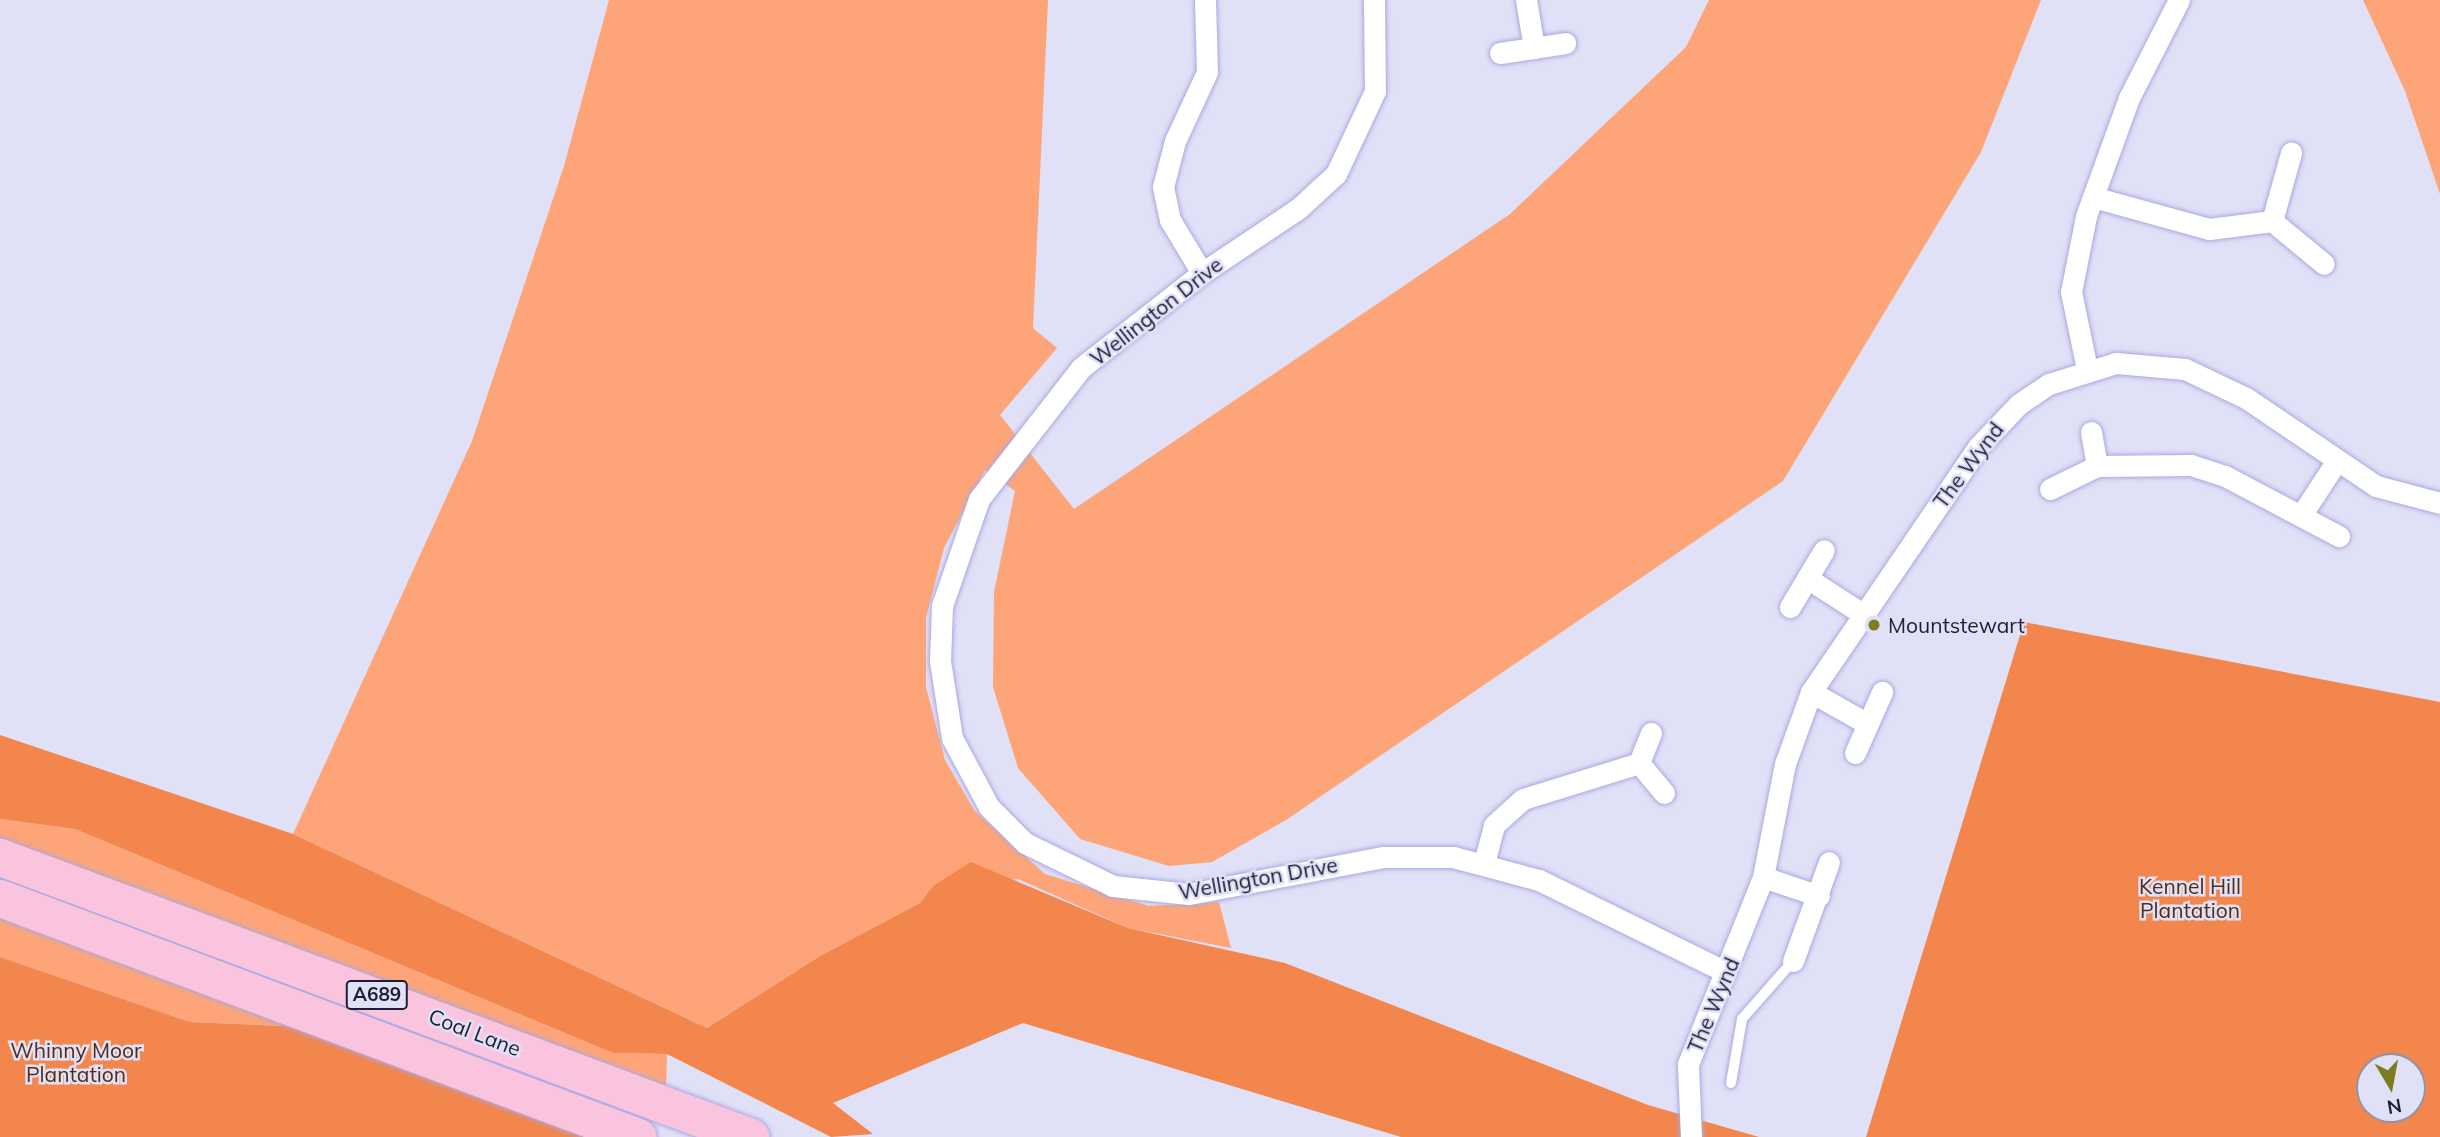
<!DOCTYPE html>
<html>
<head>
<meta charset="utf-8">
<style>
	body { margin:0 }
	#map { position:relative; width:2440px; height:1137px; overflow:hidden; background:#e0e0f7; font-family:Mulish,sans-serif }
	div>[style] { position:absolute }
	.green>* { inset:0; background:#fda579 }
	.forest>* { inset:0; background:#f2864d }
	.roads { filter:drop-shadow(0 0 2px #aca9e0) drop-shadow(0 0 2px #aca9e0) }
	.lane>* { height:10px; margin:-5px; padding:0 5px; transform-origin:5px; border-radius:5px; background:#fff }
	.street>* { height:21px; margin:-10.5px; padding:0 10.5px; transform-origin:10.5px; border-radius:10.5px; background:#fff }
	.highway>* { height:37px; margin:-18.5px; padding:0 18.5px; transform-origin:18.5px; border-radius:18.5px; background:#fac4df }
	.dots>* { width:19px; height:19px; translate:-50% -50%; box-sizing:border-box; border:4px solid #e0e0f7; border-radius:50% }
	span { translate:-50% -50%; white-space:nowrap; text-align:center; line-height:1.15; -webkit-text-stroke:5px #e0e0f7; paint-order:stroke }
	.shield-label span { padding:2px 5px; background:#e0e0f7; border:2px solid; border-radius:5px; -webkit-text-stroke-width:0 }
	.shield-label { font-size:19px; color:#1f1d32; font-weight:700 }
	.street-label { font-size:21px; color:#1f1d32 }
	.poi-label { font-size:21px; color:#1f1d32 }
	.left { translate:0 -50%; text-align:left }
	.park-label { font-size:21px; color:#552b14 }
	.north { position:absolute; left:2356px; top:1053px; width:70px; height:70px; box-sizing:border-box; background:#e0e0f7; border:2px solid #9392a8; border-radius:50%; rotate:170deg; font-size:19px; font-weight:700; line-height:28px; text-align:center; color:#1f1d32 }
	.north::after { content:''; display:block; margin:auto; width:24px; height:32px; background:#7e7b21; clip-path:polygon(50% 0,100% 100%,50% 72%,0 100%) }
</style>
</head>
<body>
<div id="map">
	<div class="green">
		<div style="clip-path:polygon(609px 0,1048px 0,1033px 328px,1057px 348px,1000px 415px,1074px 509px,1510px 214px,1686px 47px,1709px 0,2041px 0,1981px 152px,1783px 481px,1286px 820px,1212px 862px,1169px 866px,1080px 839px,1018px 768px,993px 687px,994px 592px,1015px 491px,985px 470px,944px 548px,926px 618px,926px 687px,945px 760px,974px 810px,1045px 874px,1149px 906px,1219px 902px,1231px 948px,1128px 928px,1018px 879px,933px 886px,920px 903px,820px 956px,707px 1028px,293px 834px,472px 441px,564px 166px)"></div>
		<div style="clip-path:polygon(2363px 0,2440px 0,2440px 194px,2405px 91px)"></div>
		<div style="clip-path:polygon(0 819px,75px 829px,613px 1053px,667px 1054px,666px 1088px,0 838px)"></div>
		<div style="clip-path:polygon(0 907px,329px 1028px,190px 1022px,0 957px)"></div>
	</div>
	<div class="forest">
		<div style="clip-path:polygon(evenodd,2024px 622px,2440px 702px,2440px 1137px,1866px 1137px,2024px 622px,2370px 1067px,2412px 1067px,2412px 1109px,2370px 1109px,2370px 1067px)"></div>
		<div style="clip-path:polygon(0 735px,293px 834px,707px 1028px,820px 956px,920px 903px,933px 886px,971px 862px,1128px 928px,1285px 963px,1648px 1105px,1759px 1137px,1401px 1137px,1023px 1023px,833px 1103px,873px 1134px,831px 1137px,667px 1054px,613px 1053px,75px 829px,0 819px)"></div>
		<div style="clip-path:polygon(0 957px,190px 1022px,329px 1028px,597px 1137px,0 1137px)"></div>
	</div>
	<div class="roads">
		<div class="lane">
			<div style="left:1731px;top:1083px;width:65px;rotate:-80.2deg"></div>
			<div style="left:1742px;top:1019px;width:77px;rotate:-48.7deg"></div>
		</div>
		<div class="street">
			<div style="left:1374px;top:0;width:91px;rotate:89.4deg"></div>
			<div style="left:1375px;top:91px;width:92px;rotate:115.2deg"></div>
			<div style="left:1336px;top:174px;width:50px;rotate:137.4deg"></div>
			<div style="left:1299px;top:208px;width:117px;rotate:146.2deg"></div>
			<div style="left:1202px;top:273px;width:154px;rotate:141.9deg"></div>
			<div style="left:1081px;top:368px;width:166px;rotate:127.9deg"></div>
			<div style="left:979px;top:499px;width:113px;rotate:109.1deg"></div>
			<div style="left:942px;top:606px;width:55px;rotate:92.1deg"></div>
			<div style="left:940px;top:661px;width:78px;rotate:81.1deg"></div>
			<div style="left:952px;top:738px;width:78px;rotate:61.8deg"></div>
			<div style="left:989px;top:807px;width:51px;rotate:45deg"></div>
			<div style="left:1025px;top:843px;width:98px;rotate:26deg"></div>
			<div style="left:1113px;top:886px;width:76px;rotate:6deg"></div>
			<div style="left:1189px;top:894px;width:197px;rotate:-10.8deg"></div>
			<div style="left:1383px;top:857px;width:70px"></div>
			<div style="left:1453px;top:857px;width:89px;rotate:15deg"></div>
			<div style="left:1539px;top:880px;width:208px;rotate:26.2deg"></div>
			<div style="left:1526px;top:0;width:49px;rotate:80.5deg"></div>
			<div style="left:1500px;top:53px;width:66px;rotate:-8.7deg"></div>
			<div style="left:2093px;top:197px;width:120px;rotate:15.4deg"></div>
			<div style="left:2209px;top:229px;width:64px;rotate:-7.2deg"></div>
			<div style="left:2272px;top:221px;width:67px;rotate:39.6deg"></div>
			<div style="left:2272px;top:221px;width:71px;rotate:-74.4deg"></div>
			<div style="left:1202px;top:273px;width:62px;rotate:-121.1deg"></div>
			<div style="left:1170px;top:220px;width:34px;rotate:-102deg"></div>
			<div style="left:1163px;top:187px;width:48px;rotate:-75.4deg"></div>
			<div style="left:1175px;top:141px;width:76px;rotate:-65.1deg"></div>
			<div style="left:1207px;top:72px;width:72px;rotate:-91.6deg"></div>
			<div style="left:2087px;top:369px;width:79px;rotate:-101.7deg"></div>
			<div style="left:2071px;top:292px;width:77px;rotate:-78.8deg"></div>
			<div style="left:2086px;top:216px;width:126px;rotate:-70deg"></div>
			<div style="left:2129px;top:98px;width:110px;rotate:-63deg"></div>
			<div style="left:2091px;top:432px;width:35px;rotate:80deg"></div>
			<div style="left:2050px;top:489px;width:52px;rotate:-26.1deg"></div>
			<div style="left:2097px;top:466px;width:94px;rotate:-0.6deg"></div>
			<div style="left:2191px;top:465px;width:36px;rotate:18deg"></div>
			<div style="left:2225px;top:476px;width:129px;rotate:27.8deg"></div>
			<div style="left:2302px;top:514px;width:62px;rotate:-56.8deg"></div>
			<div style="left:1807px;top:578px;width:64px;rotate:32.9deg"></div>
			<div style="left:1790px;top:607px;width:66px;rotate:-59.2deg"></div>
			<div style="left:1811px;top:692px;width:65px;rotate:29.3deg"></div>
			<div style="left:1651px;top:733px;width:32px;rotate:112deg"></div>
			<div style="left:1639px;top:763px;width:39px;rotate:50deg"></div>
			<div style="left:1855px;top:753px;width:67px;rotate:-66.1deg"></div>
			<div style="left:1484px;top:863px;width:39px;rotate:-75deg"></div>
			<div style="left:1494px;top:825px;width:39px;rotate:-42deg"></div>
			<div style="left:1523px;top:799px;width:121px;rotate:-17.2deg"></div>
			<div style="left:1763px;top:877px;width:59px;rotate:18.7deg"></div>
			<div style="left:1793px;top:961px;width:105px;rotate:-70deg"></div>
			<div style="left:1691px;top:1137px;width:73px;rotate:-92.4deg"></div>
			<div style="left:1688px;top:1064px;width:201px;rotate:-68.1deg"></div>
			<div style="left:1763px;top:877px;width:115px;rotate:-79deg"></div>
			<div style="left:1785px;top:764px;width:77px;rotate:-70.1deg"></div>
			<div style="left:1811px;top:692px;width:297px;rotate:-55.7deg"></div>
			<div style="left:1978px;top:447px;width:59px;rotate:-46.4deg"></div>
			<div style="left:2019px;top:404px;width:36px;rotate:-34deg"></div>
			<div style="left:2049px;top:384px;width:70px;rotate:-17.4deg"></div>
			<div style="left:2116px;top:363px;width:69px;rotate:5deg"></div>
			<div style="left:2185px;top:369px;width:68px;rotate:25.4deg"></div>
			<div style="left:2246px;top:398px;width:157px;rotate:34.1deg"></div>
			<div style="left:2376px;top:486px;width:66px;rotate:14.9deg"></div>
		</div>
		<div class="highway">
			<div style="left:0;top:857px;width:801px;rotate:20.45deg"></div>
			<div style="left:0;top:898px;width:681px;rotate:20.54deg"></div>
		</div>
	</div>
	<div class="dots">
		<div style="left:1874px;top:625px;background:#7e7b21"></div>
	</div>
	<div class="shield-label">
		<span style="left:377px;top:995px">A689</span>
	</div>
	<div class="street-label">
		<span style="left:1156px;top:311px;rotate:-38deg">Wellington Drive</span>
		<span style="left:1968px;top:465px;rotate:-53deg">The Wynd</span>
		<span style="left:1258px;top:878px;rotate:-10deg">Wellington Drive</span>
		<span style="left:1713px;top:1005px;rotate:-67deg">The Wynd</span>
		<span style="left:475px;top:1032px;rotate:21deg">Coal Lane</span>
	</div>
	<div class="poi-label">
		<span class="left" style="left:1888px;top:625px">Mountstewart</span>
	</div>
	<div class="park-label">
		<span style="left:2190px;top:898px">Kennel Hill<br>Plantation</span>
		<span style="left:76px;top:1062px">Whinny Moor<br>Plantation</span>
	</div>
	<div class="north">N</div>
</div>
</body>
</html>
